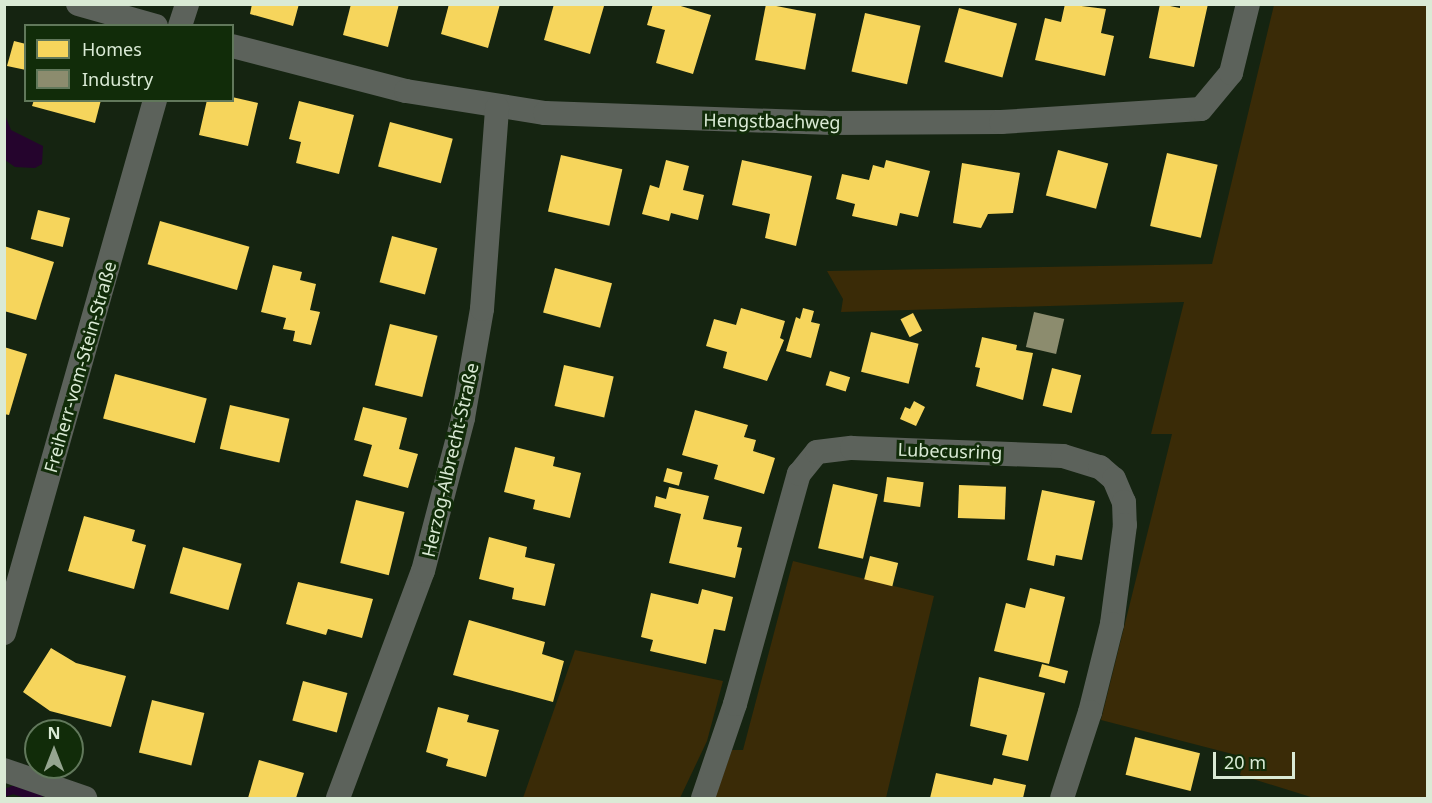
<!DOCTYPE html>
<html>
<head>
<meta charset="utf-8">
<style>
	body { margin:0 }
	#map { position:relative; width:1432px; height:803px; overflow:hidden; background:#152411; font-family:"Noto Sans",sans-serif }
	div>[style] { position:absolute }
	.green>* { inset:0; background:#3a2b07 }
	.water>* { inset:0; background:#25042d }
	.homes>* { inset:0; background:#f6d55c; transform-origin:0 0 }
	.industry>* { inset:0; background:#8c8c6e; transform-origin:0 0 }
	.stream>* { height:8px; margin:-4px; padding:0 4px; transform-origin:4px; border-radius:4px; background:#25042d }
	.street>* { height:24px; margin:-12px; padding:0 12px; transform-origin:12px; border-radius:12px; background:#5c625b }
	span { translate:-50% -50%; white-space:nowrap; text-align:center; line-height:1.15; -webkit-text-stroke:6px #112c09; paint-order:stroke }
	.street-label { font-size:18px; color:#daead5 }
	.frame { position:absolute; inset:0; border:6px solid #daead5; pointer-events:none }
	.legend { position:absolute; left:24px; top:24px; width:210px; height:78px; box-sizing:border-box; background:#112c09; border:2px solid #61785b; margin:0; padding:8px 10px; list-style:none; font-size:18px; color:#daead5 }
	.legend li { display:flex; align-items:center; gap:12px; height:30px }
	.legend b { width:30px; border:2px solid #61785b }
	.north { position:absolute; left:24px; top:719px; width:60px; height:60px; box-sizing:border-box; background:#112c09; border:2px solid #61785b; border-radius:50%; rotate:0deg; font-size:16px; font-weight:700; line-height:24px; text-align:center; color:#daead5 }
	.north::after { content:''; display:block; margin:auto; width:21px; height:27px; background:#95a590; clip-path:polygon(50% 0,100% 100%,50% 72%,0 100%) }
	.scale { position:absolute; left:1213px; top:752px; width:82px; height:27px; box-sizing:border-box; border:3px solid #daead5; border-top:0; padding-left:8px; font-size:18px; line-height:21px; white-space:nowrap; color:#daead5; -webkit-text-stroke:4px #112c09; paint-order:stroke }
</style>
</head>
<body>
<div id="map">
	<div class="green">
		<div style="clip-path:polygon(1274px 5px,1427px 5px,1427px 798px,1314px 798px,1240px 775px,1244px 757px,1101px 720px,1172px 434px,1151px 434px,1184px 302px,841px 312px,843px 299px,827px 271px,1212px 264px)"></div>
		<div style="clip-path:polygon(793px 561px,934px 596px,886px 798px,715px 798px,732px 750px,743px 750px)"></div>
		<div style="clip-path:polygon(575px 650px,723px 681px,707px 741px,680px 798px,523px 798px)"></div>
	</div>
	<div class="water">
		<div style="clip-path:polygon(5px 115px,11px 130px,43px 146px,42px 164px,35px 168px,15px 167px,5px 160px)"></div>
	</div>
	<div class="homes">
		<div style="clip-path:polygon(252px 4px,299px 4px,293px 26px,250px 14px)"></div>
		<div style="clip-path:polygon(351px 4px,399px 4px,388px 47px,343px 35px)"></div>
		<div style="clip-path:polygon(449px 4px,500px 4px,488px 48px,441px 34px)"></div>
		<div style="clip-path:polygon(554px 4px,604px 6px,590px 54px,544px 40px)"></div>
		<div style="clip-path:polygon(653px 4px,674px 4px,711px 15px,693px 74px,656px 63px,665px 30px,647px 25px)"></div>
		<div style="left:766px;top:4px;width:51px;height:57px;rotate:11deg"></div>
		<div style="clip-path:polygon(1065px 4px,1106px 9px,1101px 33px,1114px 36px,1105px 76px,1035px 60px,1045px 18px,1061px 22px)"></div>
		<div style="clip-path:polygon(1160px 4px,1180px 8px,1180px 4px,1208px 4px,1194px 67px,1149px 58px)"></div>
		<div style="left:959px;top:8px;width:60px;height:56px;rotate:15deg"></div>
		<div style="left:865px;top:13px;width:57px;height:60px;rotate:13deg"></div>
		<div style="clip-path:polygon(14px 41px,26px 44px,26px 70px,7px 66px)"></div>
		<div style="clip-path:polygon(232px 97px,258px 103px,248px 146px,199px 135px,207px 100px,232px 100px)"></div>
		<div style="clip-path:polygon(34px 100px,101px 100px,95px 123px,32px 106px)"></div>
		<div style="clip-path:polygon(299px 101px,354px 115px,339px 174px,296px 163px,301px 142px,289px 139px)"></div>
		<div style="left:390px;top:122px;width:65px;height:46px;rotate:15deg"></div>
		<div style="left:1058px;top:150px;width:52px;height:47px;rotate:15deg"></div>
		<div style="left:1167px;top:153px;width:52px;height:75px;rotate:13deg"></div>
		<div style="left:561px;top:155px;width:63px;height:58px;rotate:13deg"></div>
		<div style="clip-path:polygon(666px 160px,689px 166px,683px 190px,704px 195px,698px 220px,671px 213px,669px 221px,642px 214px,650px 185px,659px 188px)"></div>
		<div style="clip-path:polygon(742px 160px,812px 176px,796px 246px,765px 238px,770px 214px,732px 205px)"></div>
		<div style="clip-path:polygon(886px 160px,930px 171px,918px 217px,900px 213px,897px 226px,852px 216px,855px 204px,836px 199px,842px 174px,869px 180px,873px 165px,884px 168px)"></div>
		<div style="clip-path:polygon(962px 163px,1020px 173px,1013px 213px,988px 214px,981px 228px,953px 223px)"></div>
		<div style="left:38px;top:210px;width:33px;height:30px;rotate:14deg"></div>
		<div style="left:160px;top:221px;width:93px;height:45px;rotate:16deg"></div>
		<div style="left:392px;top:236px;width:47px;height:48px;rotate:15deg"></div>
		<div style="clip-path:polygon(4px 246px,54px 262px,36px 320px,4px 311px)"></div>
		<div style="clip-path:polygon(273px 265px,302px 272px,300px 280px,316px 284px,310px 310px,320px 312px,311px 345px,293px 341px,295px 331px,283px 329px,286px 318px,261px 312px)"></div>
		<div style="left:555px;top:268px;width:59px;height:46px;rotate:15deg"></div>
		<div style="clip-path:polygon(741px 308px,785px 321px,780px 338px,784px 340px,767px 381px,723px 368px,727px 352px,706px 346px,714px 319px,736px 325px)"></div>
		<div style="clip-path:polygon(803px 308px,814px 311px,811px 322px,820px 324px,811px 358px,786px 351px,796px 317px,800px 319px)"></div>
		<div style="left:913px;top:313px;width:20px;height:14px;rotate:63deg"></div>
		<div style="left:390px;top:324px;width:49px;height:63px;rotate:14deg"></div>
		<div style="left:871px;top:332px;width:49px;height:41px;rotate:14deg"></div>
		<div style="clip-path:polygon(982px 337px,1017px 345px,1016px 350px,1033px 353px,1023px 400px,976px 386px,980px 368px,975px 367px)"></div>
		<div style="clip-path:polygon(4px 347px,27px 354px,9px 415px,4px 414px)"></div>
		<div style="left:564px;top:365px;width:51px;height:42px;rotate:13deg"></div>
		<div style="left:1052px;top:368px;width:30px;height:39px;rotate:14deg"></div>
		<div style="left:830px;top:371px;width:21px;height:15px;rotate:17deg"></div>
		<div style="left:115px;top:374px;width:95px;height:46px;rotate:15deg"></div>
		<div style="clip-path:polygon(914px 401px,925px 407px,916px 426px,900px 419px,905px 407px,910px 409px)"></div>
		<div style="left:230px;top:405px;width:61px;height:45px;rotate:13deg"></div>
		<div style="clip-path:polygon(363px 407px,407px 418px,399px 449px,418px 454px,408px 488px,363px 476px,372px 445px,354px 440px)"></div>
		<div style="clip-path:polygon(695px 410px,748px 425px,744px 437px,756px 440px,753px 451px,775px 458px,764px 494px,714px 479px,718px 465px,682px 455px)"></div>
		<div style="clip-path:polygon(515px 447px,555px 457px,553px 466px,581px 473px,570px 518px,533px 509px,535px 500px,504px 492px)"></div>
		<div style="left:667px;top:468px;width:16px;height:14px;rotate:15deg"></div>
		<div style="left:887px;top:477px;width:37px;height:25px;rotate:8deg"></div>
		<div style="left:833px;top:484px;width:46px;height:66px;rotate:13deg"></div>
		<div style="left:959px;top:485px;width:47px;height:33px;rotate:2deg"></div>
		<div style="clip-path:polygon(669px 487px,709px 496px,703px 519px,742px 527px,737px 547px,742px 548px,735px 578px,669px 563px,681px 514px,654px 507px,656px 496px,666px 499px)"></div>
		<div style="clip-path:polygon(1042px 490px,1095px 501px,1082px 560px,1056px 555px,1054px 566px,1027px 560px)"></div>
		<div style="left:356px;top:500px;width:50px;height:65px;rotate:14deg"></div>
		<div style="clip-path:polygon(84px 516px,135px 530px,132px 541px,146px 545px,134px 589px,68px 571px)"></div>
		<div style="clip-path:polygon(489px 537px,527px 547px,525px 557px,555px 564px,545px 606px,512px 599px,514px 588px,479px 579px)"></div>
		<div style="left:183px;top:547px;width:61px;height:48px;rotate:16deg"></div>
		<div style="left:870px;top:556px;width:29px;height:24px;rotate:14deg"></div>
		<div style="clip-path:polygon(298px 582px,373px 599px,362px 638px,328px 629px,326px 635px,286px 624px)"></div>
		<div style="clip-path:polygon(1030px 588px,1065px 597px,1049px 664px,994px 651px,1006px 603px,1025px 608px)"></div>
		<div style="clip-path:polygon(702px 589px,733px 597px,725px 631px,714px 629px,706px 664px,650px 651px,653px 640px,641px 637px,651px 593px,698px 604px)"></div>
		<div style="clip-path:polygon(469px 620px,545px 642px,542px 654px,564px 661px,553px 702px,453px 675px)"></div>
		<div style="clip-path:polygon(51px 648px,76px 663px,126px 676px,111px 727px,50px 711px,23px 692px)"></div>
		<div style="left:1042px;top:664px;width:27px;height:13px;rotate:15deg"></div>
		<div style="clip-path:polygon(979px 677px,1045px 693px,1028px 761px,1002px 755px,1007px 735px,970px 726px)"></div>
		<div style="left:303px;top:681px;width:46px;height:41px;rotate:15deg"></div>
		<div style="left:152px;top:700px;width:54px;height:54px;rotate:14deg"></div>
		<div style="clip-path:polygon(438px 707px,469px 715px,467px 722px,499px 730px,486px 777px,446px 766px,448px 759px,426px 752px)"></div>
		<div style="left:1135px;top:737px;width:67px;height:39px;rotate:14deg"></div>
		<div style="clip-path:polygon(259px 760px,304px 773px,296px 798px,248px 798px)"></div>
		<div style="clip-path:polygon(936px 773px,992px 785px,994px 778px,1026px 785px,1023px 798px,930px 798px)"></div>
	</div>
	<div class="industry">
		<div style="left:1034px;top:312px;width:31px;height:36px;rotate:13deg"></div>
	</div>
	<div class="stream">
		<div style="left:4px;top:793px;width:9px;rotate:-18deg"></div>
		<div style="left:13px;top:790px;width:27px;rotate:17deg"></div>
	</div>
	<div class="street">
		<div style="left:78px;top:4px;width:81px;rotate:15.8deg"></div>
		<div style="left:180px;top:26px;width:23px;rotate:-72deg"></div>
		<div style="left:232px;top:46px;width:180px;rotate:14.5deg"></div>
		<div style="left:406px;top:91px;width:141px;rotate:9deg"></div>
		<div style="left:545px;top:113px;width:287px;rotate:2deg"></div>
		<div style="left:832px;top:123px;width:169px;rotate:-0.3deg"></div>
		<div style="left:1001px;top:122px;width:200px;rotate:-3.7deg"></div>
		<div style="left:1201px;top:109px;width:47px;rotate:-50.2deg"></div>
		<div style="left:1231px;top:73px;width:71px;rotate:-76.2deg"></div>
		<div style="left:4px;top:633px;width:554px;rotate:-74.18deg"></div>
		<div style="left:4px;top:770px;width:86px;rotate:19.1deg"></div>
		<div style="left:338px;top:798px;width:242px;rotate:-69.5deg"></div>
		<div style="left:423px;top:571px;width:158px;rotate:-75.3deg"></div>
		<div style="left:463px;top:418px;width:111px;rotate:-80.1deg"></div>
		<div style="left:482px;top:309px;width:202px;rotate:-85.7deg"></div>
		<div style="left:703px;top:798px;width:99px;rotate:-71.2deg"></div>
		<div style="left:735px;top:704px;width:239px;rotate:-74.5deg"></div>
		<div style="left:799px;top:474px;width:28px;rotate:-51deg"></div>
		<div style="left:817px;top:452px;width:35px;rotate:-7deg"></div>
		<div style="left:852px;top:448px;width:211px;rotate:2.2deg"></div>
		<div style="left:1063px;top:456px;width:39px;rotate:17deg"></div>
		<div style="left:1100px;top:467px;width:18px;rotate:41deg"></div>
		<div style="left:1114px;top:479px;width:25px;rotate:67deg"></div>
		<div style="left:1124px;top:502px;width:23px;rotate:88deg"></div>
		<div style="left:1125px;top:525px;width:100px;rotate:97.5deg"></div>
		<div style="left:1112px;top:624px;width:91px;rotate:104deg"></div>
		<div style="left:1090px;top:712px;width:90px;rotate:108deg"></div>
	</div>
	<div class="street-label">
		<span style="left:772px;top:121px;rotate:1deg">Hengstbachweg</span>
		<span style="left:80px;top:367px;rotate:-74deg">Freiherr-vom-Stein-Straße</span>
		<span style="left:950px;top:451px;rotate:2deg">Lubecusring</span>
		<span style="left:450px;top:460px;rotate:-77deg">Herzog-Albrecht-Straße</span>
	</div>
	<div class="frame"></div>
	<ul class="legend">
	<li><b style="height:16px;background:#f6d55c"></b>Homes</li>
	<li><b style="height:16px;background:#8c8c6e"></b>Industry</li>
	</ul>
	<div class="north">N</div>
	<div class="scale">20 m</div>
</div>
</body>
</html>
